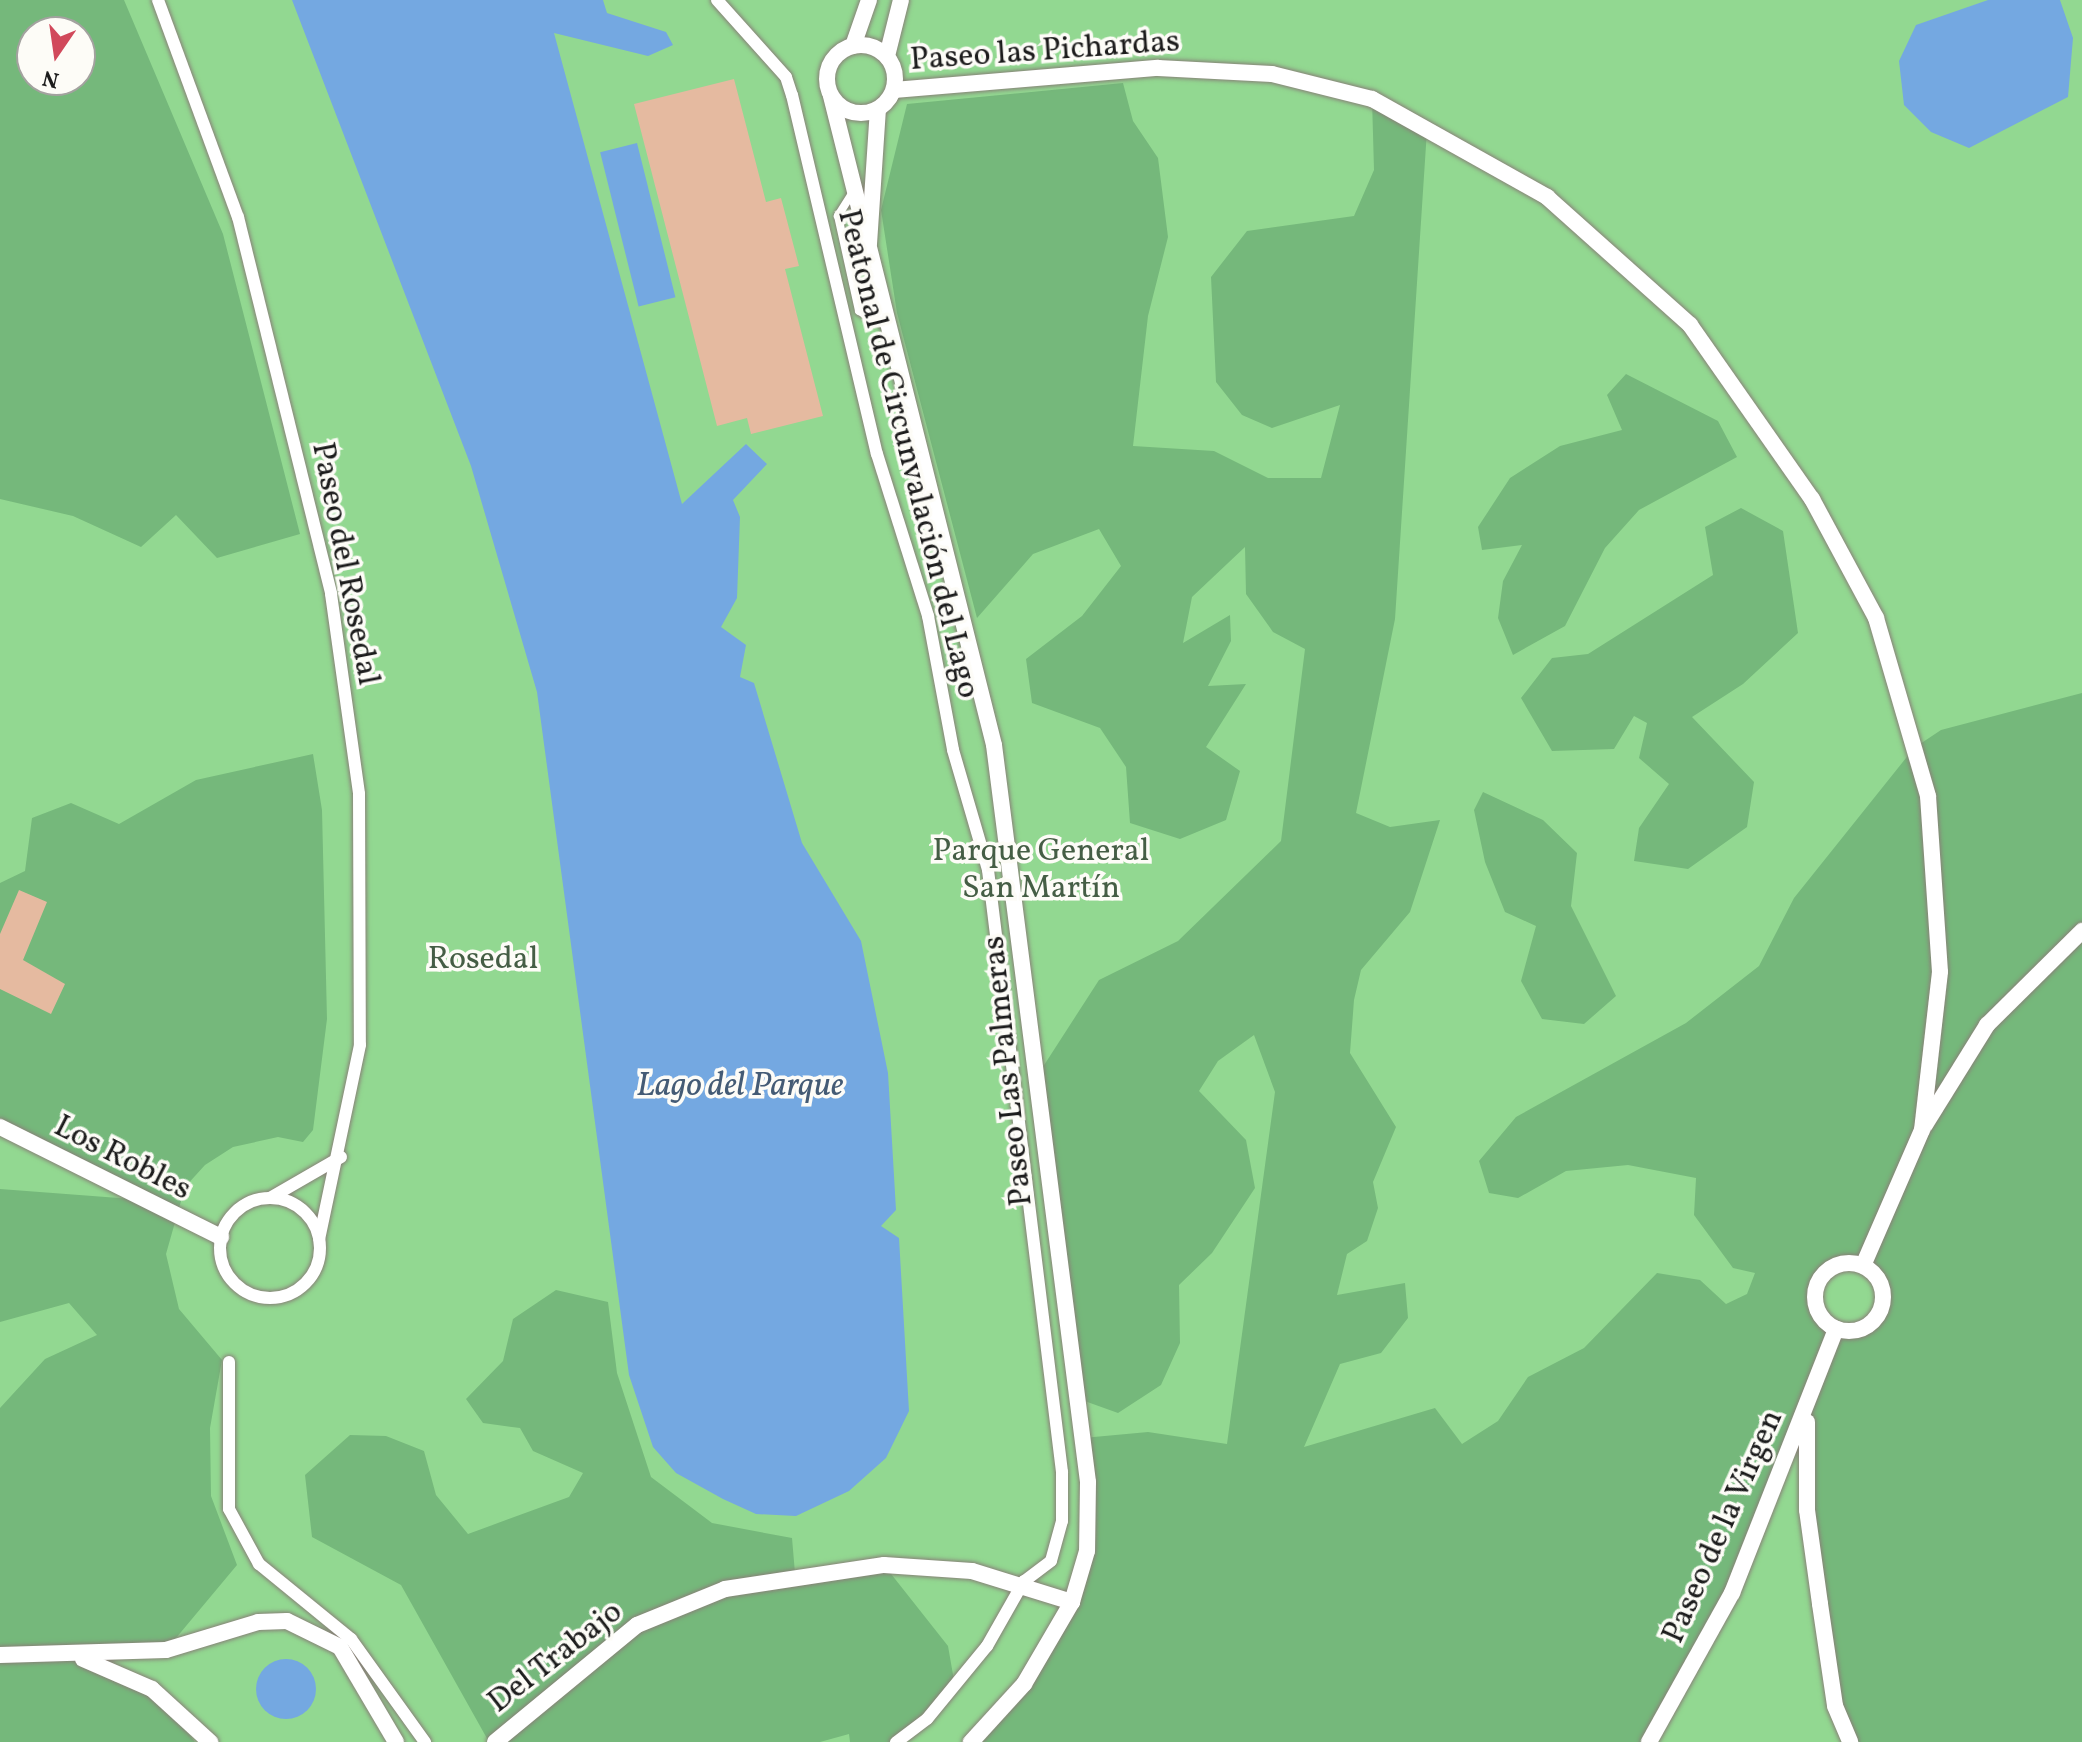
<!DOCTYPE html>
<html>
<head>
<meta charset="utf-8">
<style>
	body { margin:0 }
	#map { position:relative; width:2082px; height:1742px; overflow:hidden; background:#f5e9d3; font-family:Vollkorn,serif }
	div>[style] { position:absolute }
	.green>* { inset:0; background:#92d891 }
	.forest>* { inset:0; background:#75b87b }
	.water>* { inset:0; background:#74a8e1; transform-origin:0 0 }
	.round { border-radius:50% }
	.building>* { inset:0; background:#e5baa0 }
	.roads { filter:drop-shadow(0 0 2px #888278) drop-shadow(0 0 2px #888278) }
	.service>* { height:8px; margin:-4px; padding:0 4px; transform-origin:4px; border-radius:4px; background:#fff }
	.pedestrian>* { height:12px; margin:-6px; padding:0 6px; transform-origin:6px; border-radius:6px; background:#fff }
	.pedestrian>.ring { margin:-6px; padding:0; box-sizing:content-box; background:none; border:12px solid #fff; border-radius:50% }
	.minor>* { height:16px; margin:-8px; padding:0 8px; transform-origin:8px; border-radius:8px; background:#fff }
	.minor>.ring { margin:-8px; padding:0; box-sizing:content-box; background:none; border:16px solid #fff; border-radius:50% }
	span { translate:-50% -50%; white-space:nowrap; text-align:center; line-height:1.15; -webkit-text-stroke:7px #fdfcf7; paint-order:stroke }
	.street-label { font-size:32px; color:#1c1c1c }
	.park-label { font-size:32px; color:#455e45 }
	.water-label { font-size:34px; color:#445b75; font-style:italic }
	.north { position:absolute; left:16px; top:16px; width:80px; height:80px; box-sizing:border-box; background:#fdfcf7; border:2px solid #a3a29f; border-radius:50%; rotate:193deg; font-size:22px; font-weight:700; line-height:32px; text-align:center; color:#1c1c1c }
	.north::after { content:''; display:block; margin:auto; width:28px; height:36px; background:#d1495b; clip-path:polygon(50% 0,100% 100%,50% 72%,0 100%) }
</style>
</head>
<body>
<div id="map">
	<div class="green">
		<div style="clip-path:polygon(evenodd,0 0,2082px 0,2082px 1742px,0 1742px,0 0,32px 32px,80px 32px,80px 80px,32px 80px,32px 32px)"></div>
	</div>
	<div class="forest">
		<div style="clip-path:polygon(evenodd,0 0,124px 0,223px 234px,300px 534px,217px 558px,176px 515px,141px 547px,73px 516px,0 499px,0 0,32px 32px,80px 32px,80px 80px,32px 80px,32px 32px)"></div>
		<div style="clip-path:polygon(evenodd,1123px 83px,1133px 121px,1158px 158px,1168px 237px,1148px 316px,1133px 446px,1214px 451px,1268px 478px,1321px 478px,1340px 405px,1272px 428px,1242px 415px,1216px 382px,1211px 277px,1247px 231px,1354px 216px,1374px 170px,1372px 99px,1427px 130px,1395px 619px,1356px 813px,1390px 827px,1440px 820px,1410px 912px,1361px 970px,1354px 1000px,1350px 1053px,1396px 1127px,1373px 1182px,1378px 1208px,1367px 1241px,1347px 1254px,1337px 1295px,1405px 1283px,1408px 1318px,1381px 1353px,1340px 1364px,1304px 1447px,1435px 1408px,1462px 1444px,1498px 1421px,1528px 1377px,1584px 1348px,1657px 1273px,1700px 1280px,1726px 1304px,1747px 1294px,1755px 1273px,1733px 1268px,1694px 1215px,1696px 1178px,1628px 1165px,1566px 1171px,1518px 1198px,1489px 1193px,1479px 1161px,1516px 1117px,1686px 1023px,1759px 966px,1794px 898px,1914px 748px,1941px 730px,2082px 693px,2082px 1742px,1850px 1742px,1820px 1604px,1807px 1415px,1732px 1593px,1649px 1742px,971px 1742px,1024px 1684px,1087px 1551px,1083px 1438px,1148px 1432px,1227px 1444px,1275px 1092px,1254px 1035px,1218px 1061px,1199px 1091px,1246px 1140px,1255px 1188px,1212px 1253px,1179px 1285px,1180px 1343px,1161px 1385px,1118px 1413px,1079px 1399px,1039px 1073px,1099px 980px,1178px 941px,1281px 841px,1305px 649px,1273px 632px,1246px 594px,1245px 547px,1192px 597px,1183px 643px,1230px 615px,1231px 641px,1208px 686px,1246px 684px,1206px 747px,1240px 771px,1226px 820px,1180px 839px,1130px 823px,1126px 767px,1100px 728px,1032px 703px,1026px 659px,1082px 616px,1121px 566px,1099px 529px,1033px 554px,977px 618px,897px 313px,881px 210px,907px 104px,1123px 83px,1852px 1263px,1880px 1282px,1883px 1305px,1870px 1324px,1848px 1331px,1827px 1323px,1815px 1294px,1831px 1268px,1852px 1263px)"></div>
		<div style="clip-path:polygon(1626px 374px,1718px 421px,1737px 457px,1639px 510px,1605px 548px,1565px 626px,1513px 655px,1498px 618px,1503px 581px,1522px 545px,1482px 550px,1478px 527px,1510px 478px,1560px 446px,1622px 430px,1607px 395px)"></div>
		<div style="clip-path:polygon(1741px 508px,1783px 531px,1798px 633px,1743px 684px,1692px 717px,1754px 782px,1747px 827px,1688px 869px,1634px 861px,1639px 828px,1669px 784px,1639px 758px,1647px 723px,1634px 716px,1614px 749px,1552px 751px,1521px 698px,1552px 658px,1588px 654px,1713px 575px,1705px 527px)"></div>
		<div style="clip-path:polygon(313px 754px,322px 810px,327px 1019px,313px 1130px,303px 1142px,278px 1137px,233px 1147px,205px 1165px,185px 1187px,166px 1254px,179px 1309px,222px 1360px,210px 1428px,211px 1496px,237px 1565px,166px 1650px,77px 1655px,160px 1696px,195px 1742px,0 1742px,0 1408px,45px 1359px,97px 1335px,69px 1303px,0 1322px,0 1189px,132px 1199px,0 1127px,0 883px,25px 871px,32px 818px,71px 803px,119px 824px,196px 780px)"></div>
		<div style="clip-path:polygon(1483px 792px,1543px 820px,1577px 853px,1571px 906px,1616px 996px,1584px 1024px,1542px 1019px,1521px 981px,1536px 926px,1505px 912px,1485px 862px,1474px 810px)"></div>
		<div style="clip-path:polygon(556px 1290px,608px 1302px,617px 1373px,651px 1477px,712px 1523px,792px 1538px,795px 1573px,884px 1565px,948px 1646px,955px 1686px,896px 1742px,850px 1742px,849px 1734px,820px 1742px,489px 1742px,401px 1585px,312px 1537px,305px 1475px,350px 1435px,386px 1436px,424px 1451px,436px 1495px,468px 1534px,569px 1497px,583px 1473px,533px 1451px,520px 1428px,483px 1423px,466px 1399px,503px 1361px,513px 1319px)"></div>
	</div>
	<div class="water">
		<div style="clip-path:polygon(292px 0,603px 0,607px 13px,666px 32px,673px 45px,648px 56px,554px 33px,682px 504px,746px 444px,767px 464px,733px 500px,740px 517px,737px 598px,721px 627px,746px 645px,740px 677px,754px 683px,802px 843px,861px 941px,888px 1073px,896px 1210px,881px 1226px,899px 1238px,909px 1411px,886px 1458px,849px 1491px,796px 1516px,756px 1514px,723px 1499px,676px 1473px,653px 1447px,629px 1375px,537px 692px,471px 466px)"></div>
		<div style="clip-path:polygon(1988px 0,2060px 0,2073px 38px,2068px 97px,1969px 148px,1931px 132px,1904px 105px,1899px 61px,1916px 25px)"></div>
		<div style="left:637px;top:143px;width:159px;height:38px;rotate:76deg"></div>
		<div class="round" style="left:256px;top:1659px;width:60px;height:60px"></div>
	</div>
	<div class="building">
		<div style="clip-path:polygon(734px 79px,766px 202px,781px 198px,799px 266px,785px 269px,823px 416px,751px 434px,747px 418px,717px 426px,634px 104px)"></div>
		<div style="clip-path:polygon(19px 890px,47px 902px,23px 960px,65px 984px,51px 1014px,0 989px,0 934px)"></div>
	</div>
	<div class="roads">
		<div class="service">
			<div style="left:851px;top:195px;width:25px;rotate:122deg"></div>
			<div style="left:838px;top:216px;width:97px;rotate:77.5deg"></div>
			<div style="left:859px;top:311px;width:27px;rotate:28deg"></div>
		</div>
		<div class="pedestrian">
			<div style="left:158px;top:0;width:231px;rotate:69.8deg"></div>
			<div style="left:238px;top:217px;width:388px;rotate:76.1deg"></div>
			<div style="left:331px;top:594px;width:202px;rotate:82deg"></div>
			<div style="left:359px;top:794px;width:251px;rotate:89.8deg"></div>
			<div style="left:360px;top:1045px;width:198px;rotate:101.9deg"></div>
			<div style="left:717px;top:0;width:103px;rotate:48.1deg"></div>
			<div style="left:786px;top:77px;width:19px;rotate:72deg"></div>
			<div style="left:792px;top:95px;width:369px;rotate:76.7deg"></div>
			<div style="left:877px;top:454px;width:170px;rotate:72.5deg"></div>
			<div style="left:928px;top:616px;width:136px;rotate:79.4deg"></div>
			<div style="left:953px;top:750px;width:125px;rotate:73.7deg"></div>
			<div style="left:988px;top:870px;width:607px;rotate:82.99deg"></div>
			<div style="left:1062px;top:1472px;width:49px;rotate:90deg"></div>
			<div style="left:1062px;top:1521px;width:41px;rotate:105.4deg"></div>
			<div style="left:1051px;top:1561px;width:34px;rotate:143deg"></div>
			<div style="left:1024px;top:1581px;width:75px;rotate:119.6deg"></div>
			<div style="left:987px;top:1646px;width:94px;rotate:129.4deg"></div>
			<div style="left:927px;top:1719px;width:39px;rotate:143deg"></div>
			<div style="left:270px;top:1198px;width:82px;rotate:-30deg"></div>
			<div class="ring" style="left:220px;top:1198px;width:88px;height:88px"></div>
			<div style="left:229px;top:1362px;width:147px;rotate:90deg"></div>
			<div style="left:229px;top:1509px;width:63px;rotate:61.4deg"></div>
			<div style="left:259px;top:1564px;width:119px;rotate:39.2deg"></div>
			<div style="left:351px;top:1639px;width:127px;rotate:54.3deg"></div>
		</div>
		<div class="minor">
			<div class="ring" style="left:827px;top:45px;width:52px;height:52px"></div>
			<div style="left:853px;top:46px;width:49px;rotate:-70.8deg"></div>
			<div style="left:887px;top:56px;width:58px;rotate:-76deg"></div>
			<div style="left:894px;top:90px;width:265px;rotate:-4.8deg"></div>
			<div style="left:1158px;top:68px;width:114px;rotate:3deg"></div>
			<div style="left:1272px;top:74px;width:103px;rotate:14deg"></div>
			<div style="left:1372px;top:99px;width:201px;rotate:29.2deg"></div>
			<div style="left:1547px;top:197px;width:192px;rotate:41.8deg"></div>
			<div style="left:1690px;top:325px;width:213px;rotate:55deg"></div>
			<div style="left:1812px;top:499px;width:135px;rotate:61.7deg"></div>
			<div style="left:1876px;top:618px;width:185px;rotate:73.7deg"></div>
			<div style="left:1928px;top:796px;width:176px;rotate:86.1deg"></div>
			<div style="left:1940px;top:972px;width:159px;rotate:96.5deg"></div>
			<div style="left:1922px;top:1130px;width:148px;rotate:113.5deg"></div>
			<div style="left:831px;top:96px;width:669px;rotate:75.9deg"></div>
			<div style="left:994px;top:745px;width:743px;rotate:82.73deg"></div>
			<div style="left:1088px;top:1482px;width:69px;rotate:90.8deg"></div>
			<div style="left:1087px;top:1551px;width:53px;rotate:106.4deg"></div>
			<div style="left:1072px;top:1602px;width:95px;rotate:120.3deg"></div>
			<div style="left:1024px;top:1684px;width:79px;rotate:132.4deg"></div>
			<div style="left:869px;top:244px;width:135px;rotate:-86.2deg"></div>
			<div style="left:1925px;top:1125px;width:118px;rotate:-58.2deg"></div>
			<div style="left:1987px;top:1025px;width:134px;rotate:-44.7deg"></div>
			<div style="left:0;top:1127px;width:247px;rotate:26.5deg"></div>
			<div class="ring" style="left:1815px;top:1263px;width:52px;height:52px"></div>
			<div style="left:1807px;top:1422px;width:88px;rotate:90deg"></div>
			<div style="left:1807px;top:1510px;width:95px;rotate:82.1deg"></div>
			<div style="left:1820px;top:1604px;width:103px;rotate:81.6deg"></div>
			<div style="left:1835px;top:1706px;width:39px;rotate:67deg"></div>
			<div style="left:0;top:1655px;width:166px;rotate:-1.7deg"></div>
			<div style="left:166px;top:1650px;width:96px;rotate:-16.9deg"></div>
			<div style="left:258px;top:1622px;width:29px;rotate:-2deg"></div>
			<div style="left:287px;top:1621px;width:59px;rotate:26.1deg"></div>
			<div style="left:340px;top:1647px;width:110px;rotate:59.5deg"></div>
			<div style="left:83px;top:1659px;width:75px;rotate:23.5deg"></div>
			<div style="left:152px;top:1689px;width:79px;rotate:42.4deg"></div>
			<div style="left:495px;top:1742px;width:184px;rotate:-39.5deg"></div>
			<div style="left:637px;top:1625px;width:95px;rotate:-22.2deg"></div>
			<div style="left:725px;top:1589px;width:161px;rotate:-8.6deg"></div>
			<div style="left:884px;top:1565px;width:88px;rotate:3.9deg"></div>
			<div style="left:972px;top:1571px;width:105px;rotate:17.2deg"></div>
			<div style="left:1649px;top:1742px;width:171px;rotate:-60.9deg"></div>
			<div style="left:1732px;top:1593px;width:284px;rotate:-68.5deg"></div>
		</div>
	</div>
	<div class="street-label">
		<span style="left:1045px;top:52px;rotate:-4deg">Paseo las Pichardas</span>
		<span style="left:907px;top:454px;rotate:76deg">Peatonal de Circunvalación del Lago</span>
		<span style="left:344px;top:564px;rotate:79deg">Paseo del Rosedal</span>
		<span style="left:1009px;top:1071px;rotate:-96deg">Paseo Las Palmeras</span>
		<span style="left:122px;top:1159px;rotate:27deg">Los Robles</span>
		<span style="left:1724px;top:1527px;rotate:-66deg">Paseo de la Virgen</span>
		<span style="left:556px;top:1658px;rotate:-38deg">Del Trabajo</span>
	</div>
	<div class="park-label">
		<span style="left:1041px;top:871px">Parque General<br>San Martín</span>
		<span style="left:483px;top:960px">Rosedal</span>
	</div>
	<div class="water-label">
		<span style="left:740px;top:1087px">Lago del Parque</span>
	</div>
	<div class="north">N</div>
</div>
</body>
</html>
